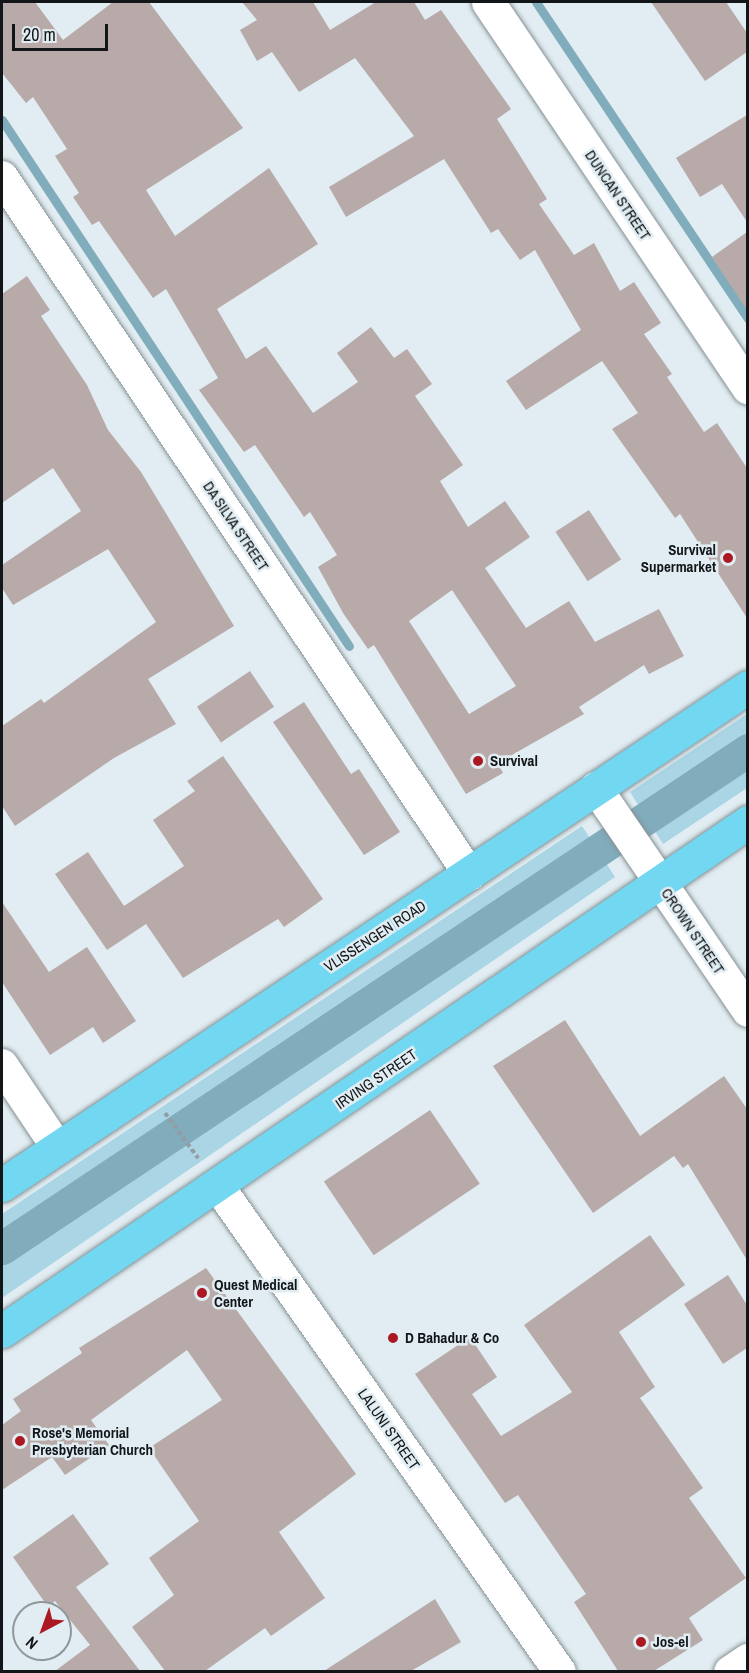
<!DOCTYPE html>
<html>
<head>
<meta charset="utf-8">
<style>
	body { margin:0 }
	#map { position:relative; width:749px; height:1673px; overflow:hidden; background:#e1edf2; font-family:"Archivo Narrow",sans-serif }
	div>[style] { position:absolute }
	.green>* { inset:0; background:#a9d5e5 }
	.stream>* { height:9px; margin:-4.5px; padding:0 4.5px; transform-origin:4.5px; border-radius:4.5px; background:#80acbc }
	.canal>* { height:33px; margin:-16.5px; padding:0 16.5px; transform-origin:16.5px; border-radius:16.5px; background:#80acbc }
	.building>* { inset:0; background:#b7aaa9; transform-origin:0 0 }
	.path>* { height:4px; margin-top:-2px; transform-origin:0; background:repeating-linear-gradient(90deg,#939ca0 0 4.5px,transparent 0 7.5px) }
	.roads { filter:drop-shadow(0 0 2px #869195) drop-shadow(0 0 2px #869195) }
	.street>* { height:32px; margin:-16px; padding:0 16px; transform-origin:16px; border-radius:16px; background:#fff }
	.secondary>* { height:33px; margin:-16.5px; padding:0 16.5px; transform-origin:16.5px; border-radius:16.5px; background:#fff }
	.primary>* { height:33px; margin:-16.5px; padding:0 16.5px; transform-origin:16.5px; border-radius:16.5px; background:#72d7f0 }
	.dots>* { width:16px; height:16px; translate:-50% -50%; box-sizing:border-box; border:3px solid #e1edf2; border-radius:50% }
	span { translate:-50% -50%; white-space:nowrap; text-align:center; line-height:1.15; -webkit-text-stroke:5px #e1edf2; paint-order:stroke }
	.street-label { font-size:15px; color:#121618 }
	.poi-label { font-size:15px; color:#121618; font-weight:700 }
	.right { translate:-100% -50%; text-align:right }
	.left { translate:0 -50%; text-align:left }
	.frame { position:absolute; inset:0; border:3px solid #121618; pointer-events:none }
	.north { position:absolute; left:12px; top:1601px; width:60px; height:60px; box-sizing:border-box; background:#e1edf2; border:2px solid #8e979b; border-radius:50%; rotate:221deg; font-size:16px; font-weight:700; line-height:24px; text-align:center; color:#121618 }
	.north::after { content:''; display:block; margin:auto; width:21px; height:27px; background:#ab1821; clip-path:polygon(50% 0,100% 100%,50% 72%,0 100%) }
	.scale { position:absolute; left:12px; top:24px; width:96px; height:27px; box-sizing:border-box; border:3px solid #121618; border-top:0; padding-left:8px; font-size:18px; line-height:21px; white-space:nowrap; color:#121618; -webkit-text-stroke:4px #e1edf2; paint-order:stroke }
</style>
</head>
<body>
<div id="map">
	<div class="green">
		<div style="clip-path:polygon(747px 714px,747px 788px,663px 844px,630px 792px)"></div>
		<div style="clip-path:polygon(582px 826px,615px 877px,2px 1298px,2px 1214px)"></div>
	</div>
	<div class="stream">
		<div style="left:536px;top:2px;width:381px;rotate:56.2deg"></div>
		<div style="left:2px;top:120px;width:630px;rotate:56.59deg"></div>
	</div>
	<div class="canal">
		<div style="left:2px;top:1248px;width:897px;rotate:-33.73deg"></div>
	</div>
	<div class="building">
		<div style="clip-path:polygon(evenodd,2px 2px,35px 2px,63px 40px,113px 2px,149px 2px,243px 128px,146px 190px,175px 236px,269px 168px,318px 244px,217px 309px,246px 359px,266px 346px,313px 413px,358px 382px,337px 353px,371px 327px,394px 358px,407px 349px,432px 384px,415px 396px,463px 465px,440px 481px,468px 527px,505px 501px,530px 537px,485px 568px,526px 628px,569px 601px,595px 642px,659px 609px,684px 656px,649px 674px,644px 665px,579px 707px,584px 714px,498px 763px,503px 773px,466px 794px,374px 645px,368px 649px,343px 613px,318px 567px,337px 555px,310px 512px,304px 517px,255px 445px,244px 452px,199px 390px,218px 378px,166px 289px,153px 298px,99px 221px,92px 225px,73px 197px,79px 193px,55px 156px,67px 149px,33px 97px,26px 103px,2px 73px,2px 2px,452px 590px,516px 686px,469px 714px,409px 621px,452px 590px)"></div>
		<div style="clip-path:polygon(242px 2px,313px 2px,330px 30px,376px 2px,414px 2px,425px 20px,441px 10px,511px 109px,497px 119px,547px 199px,539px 204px,574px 255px,594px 243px,620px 291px,634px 282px,661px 323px,644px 334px,672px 374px,667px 377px,704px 432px,717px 423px,747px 468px,747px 618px,680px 514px,675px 518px,612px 429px,638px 413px,602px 361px,526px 410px,506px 381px,581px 330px,535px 250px,520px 260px,498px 229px,491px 233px,444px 159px,346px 217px,329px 187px,414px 136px,355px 58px,299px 92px,272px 52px,257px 61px,240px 30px,257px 20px)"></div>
		<div style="clip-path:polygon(651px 2px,726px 2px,747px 33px,747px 52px,705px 81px)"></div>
		<div style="clip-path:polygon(747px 115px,747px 222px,722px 184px,700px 197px,676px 158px)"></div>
		<div style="clip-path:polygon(747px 232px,747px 310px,712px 257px)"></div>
		<div style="clip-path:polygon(27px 276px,50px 310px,41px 316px,87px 385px,108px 430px,141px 472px,234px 626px,148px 679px,176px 724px,114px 758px,15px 826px,2px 806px,2px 726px,41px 699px,44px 703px,156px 622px,108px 549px,13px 605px,2px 588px,2px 565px,81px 511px,53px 468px,2px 503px,2px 294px)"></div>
		<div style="left:589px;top:510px;width:59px;height:40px;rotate:57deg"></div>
		<div style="left:250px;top:671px;width:43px;height:64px;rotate:56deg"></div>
		<div style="clip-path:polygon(304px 702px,351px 774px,359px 769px,400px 832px,364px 855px,273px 722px)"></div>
		<div style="clip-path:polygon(223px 756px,323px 899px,284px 927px,278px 919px,183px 978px,146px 924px,107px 950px,55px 874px,88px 852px,124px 906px,184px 866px,153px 820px,195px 791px,187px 781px)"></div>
		<div style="clip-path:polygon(2px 902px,49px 972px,87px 947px,136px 1021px,103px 1043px,93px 1027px,50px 1055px,2px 982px)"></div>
		<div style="clip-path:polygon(565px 1020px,640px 1136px,724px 1076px,747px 1109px,747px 1260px,688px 1164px,683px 1168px,674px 1156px,593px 1213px,493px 1066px)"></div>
		<div style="left:430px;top:1110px;width:89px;height:128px;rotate:56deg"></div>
		<div style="clip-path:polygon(650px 1235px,685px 1285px,619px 1332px,655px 1387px,640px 1398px,703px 1488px,689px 1498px,746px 1578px,689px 1618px,703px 1640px,654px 1671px,618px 1671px,574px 1602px,586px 1594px,518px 1495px,505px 1503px,415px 1374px,470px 1337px,497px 1377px,472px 1394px,501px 1436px,572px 1392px,524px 1325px)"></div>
		<div style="clip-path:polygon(206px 1268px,356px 1474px,279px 1532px,325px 1598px,271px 1636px,265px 1628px,205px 1671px,165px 1671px,132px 1627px,174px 1595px,149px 1558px,199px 1521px,149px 1448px,222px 1400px,187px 1350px,91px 1420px,109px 1445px,65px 1475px,52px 1457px,2px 1490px,2px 1425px,21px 1411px,13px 1399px,82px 1353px,79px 1348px)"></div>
		<div style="clip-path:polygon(728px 1275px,747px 1305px,747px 1348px,723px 1364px,684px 1304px)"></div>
		<div style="clip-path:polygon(73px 1514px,109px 1564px,76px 1587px,140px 1671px,55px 1671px,90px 1645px,55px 1601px,48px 1607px,13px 1557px)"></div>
		<div style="clip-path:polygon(435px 1599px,461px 1642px,411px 1671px,324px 1671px)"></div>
	</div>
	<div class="path">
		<div style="left:165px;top:1113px;width:56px;rotate:53.7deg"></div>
	</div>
	<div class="roads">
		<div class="street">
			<div style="left:2px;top:177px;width:840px;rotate:56.16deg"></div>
			<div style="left:596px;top:788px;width:270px;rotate:55.7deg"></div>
			<div style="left:2px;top:1065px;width:99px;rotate:56.1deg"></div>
			<div style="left:218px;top:1186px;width:594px;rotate:54.87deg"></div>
			<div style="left:730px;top:1672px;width:22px;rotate:-34deg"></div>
		</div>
		<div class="secondary">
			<div style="left:488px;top:2px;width:465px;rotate:56deg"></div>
		</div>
		<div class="primary">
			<div style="left:2px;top:1185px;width:897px;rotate:-33.73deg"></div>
			<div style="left:2px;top:1331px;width:903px;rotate:-34.31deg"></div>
		</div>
	</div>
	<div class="dots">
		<div style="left:728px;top:558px;background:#ab1821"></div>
		<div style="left:478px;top:761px;background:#ab1821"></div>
		<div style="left:202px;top:1293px;background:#ab1821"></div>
		<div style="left:393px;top:1338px;background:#ab1821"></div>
		<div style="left:20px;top:1441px;background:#ab1821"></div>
		<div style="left:641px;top:1642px;background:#ab1821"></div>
	</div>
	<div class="street-label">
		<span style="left:618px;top:195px;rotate:56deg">DUNCAN STREET</span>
		<span style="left:236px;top:526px;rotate:56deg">DA SILVA STREET</span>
		<span style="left:693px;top:931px;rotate:56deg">CROWN STREET</span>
		<span style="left:375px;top:936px;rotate:-33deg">VLISSENGEN ROAD</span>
		<span style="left:376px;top:1079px;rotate:-34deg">IRVING STREET</span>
		<span style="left:389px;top:1429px;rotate:55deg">LALUNI STREET</span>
	</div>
	<div class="poi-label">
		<span class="right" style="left:716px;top:558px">Survival<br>Supermarket</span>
		<span class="left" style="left:490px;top:761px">Survival</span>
		<span class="left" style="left:214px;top:1293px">Quest Medical<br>Center</span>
		<span class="left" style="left:405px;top:1338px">D Bahadur &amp; Co</span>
		<span class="left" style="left:32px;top:1441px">Rose's Memorial<br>Presbyterian Church</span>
		<span class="left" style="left:653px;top:1642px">Jos-el</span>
	</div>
	<div class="frame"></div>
	<div class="north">N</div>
	<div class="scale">20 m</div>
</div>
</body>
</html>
